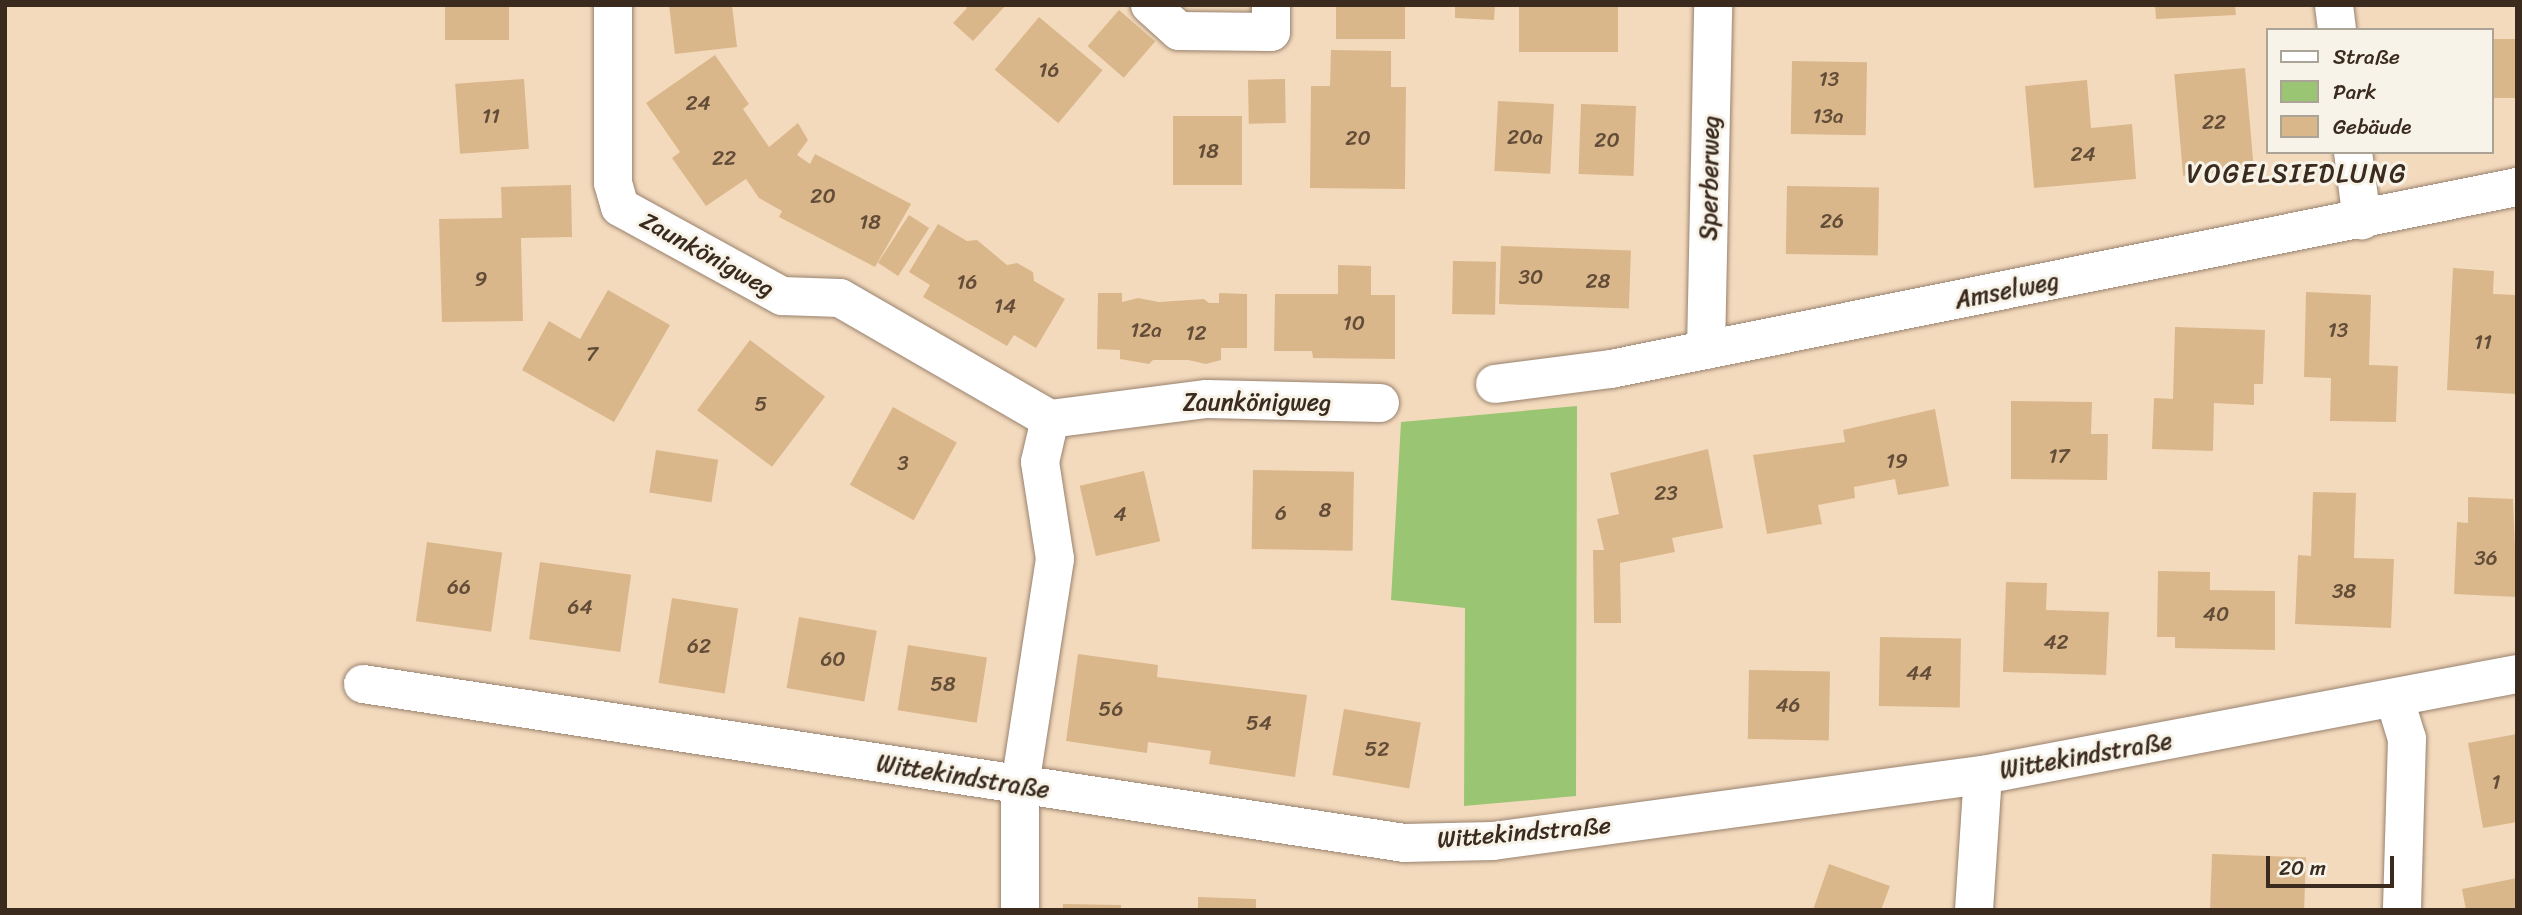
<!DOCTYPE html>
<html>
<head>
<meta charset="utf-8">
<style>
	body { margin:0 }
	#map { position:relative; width:2522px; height:915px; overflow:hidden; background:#f4dabd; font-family:Sriracha,sans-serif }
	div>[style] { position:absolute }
	.green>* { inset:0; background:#9ac572 }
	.building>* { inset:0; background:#dab78a; transform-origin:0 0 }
	.roads { filter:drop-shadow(0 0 2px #98826e) drop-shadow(0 0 2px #98826e) }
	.street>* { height:38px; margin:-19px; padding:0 19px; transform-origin:19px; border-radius:19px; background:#fff }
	span { translate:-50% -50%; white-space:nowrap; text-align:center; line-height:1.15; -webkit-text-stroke:6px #f7f3e8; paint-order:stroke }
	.number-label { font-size:21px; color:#634d39 }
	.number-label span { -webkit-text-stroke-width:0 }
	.street-label { font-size:24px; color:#3b2a1e }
	.neighbourhood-label { font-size:26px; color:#3b2a1e; letter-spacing:2px }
	.frame { position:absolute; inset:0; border:7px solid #3b2a1e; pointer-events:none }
	.legend { position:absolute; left:2266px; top:28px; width:228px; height:126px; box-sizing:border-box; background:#f7f3e8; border:2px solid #aca397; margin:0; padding:9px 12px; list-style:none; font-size:21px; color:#3b2a1e }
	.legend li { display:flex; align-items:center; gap:14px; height:35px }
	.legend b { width:35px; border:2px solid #aca397 }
	.scale { position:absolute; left:2266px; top:856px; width:128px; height:32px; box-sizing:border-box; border:4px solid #3b2a1e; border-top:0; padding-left:9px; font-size:21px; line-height:24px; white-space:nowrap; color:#3b2a1e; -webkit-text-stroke:5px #f7f3e8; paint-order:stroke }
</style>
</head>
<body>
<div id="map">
	<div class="green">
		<div style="clip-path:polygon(1577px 406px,1576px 796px,1464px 806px,1465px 608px,1391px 600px,1401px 422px)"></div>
	</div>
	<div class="building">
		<div style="left:445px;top:5px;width:64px;height:35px"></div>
		<div style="clip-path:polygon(669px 5px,732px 5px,737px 47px,675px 54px)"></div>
		<div style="clip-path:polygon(965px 5px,1006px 5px,973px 41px,953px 23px,967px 8px)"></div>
		<div style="left:1336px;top:5px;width:69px;height:34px"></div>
		<div style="clip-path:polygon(1455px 5px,1495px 5px,1494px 20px,1455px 18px)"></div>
		<div style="left:1519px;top:5px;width:99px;height:47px"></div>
		<div style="clip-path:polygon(2155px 5px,2235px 5px,2236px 15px,2156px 19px)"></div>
		<div style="left:1119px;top:10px;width:48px;height:48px;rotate:41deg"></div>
		<div style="left:1039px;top:17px;width:83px;height:69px;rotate:40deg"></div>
		<div style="left:2517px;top:39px;width:59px;height:25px;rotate:90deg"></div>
		<div style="clip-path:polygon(1331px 50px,1391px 51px,1391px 87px,1406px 87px,1405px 189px,1310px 188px,1311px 86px,1330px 86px)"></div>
		<div style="clip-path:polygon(715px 55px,749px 104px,743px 109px,769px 147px,798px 123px,808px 140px,797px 155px,810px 164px,815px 154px,911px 204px,875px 267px,779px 217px,782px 211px,759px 198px,746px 179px,706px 206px,672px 158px,680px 152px,646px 103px)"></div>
		<div style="left:1792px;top:61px;width:75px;height:73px;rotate:1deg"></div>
		<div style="left:2245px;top:68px;width:102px;height:71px;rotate:85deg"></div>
		<div style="left:524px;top:79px;width:70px;height:69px;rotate:86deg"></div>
		<div style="left:1285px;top:79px;width:44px;height:37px;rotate:89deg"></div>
		<div style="clip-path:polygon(2087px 80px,2091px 128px,2132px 124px,2136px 179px,2034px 188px,2025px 86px)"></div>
		<div style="left:1498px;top:101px;width:56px;height:70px;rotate:3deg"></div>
		<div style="left:1581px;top:104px;width:55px;height:70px;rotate:2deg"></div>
		<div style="left:1242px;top:116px;width:69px;height:69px;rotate:90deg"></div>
		<div style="clip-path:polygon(571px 185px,572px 237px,521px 238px,523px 321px,442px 322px,439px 219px,502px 218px,501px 187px)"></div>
		<div style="left:1787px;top:186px;width:92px;height:68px;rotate:1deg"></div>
		<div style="left:909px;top:215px;width:24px;height:57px;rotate:33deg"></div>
		<div style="clip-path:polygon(938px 224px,967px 241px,977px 240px,1007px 265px,1017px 263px,1033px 272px,1034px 281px,1065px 299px,1036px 348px,1014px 335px,1007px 346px,923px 297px,930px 285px,909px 272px)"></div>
		<div style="left:1501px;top:246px;width:130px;height:58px;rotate:2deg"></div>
		<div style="left:1453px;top:261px;width:43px;height:53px;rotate:1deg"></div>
		<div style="clip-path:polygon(1338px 265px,1371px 266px,1371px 295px,1395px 295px,1395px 359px,1313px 358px,1312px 351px,1274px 351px,1275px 294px,1338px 294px)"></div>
		<div style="clip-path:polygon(2453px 268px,2494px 271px,2493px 294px,2517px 295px,2517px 394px,2447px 390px)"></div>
		<div style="clip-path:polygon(608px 290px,670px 325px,614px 422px,522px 370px,549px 321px,580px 339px)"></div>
		<div style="clip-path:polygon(2306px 292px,2371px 295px,2369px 365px,2398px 366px,2396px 422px,2330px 421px,2331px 378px,2304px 377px)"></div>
		<div style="clip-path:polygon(1098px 293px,1122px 293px,1122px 302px,1138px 298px,1159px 302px,1204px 299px,1209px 303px,1219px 303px,1219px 293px,1247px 294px,1247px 348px,1221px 348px,1221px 360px,1206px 364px,1188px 360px,1153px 360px,1149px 364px,1120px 359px,1120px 350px,1097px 349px)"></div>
		<div style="clip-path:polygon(2175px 327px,2265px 330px,2263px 384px,2254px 384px,2254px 405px,2214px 403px,2213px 451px,2152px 449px,2154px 398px,2173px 399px)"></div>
		<div style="left:750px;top:340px;width:94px;height:88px;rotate:37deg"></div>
		<div style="clip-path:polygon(2011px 401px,2092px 402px,2091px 434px,2108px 434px,2107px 480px,2011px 479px)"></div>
		<div style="left:893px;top:407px;width:73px;height:89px;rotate:29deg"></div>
		<div style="clip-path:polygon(1935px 409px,1949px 486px,1898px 495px,1895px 479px,1854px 487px,1855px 498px,1818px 505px,1822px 524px,1767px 534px,1753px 455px,1845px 442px,1843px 430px)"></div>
		<div style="clip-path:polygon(1708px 449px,1723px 528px,1672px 538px,1675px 552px,1620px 563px,1621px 623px,1594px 623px,1593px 550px,1604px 550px,1597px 519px,1619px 514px,1610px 473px)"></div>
		<div style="left:656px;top:450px;width:63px;height:43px;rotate:9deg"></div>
		<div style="left:1253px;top:470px;width:101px;height:79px;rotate:1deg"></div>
		<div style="left:1144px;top:471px;width:72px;height:66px;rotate:77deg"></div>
		<div style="clip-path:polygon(2313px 492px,2356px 493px,2354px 558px,2394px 559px,2391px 628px,2295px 624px,2298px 555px,2311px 556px)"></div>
		<div style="clip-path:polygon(2468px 497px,2513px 499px,2517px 597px,2454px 594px,2457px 522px,2468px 523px)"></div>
		<div style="left:427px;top:542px;width:76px;height:80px;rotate:8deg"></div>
		<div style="left:540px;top:562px;width:92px;height:78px;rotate:8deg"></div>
		<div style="clip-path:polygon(2158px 571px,2210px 572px,2210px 590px,2275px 591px,2275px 650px,2175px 648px,2175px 637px,2157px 637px)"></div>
		<div style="clip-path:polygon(2006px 582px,2047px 583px,2046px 610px,2109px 612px,2106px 675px,2003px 672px)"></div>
		<div style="left:672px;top:598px;width:67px;height:86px;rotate:9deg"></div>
		<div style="left:799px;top:617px;width:79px;height:72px;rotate:10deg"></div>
		<div style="left:1880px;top:637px;width:81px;height:69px;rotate:1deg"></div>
		<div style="left:908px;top:645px;width:80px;height:66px;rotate:9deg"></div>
		<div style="clip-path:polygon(1078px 654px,1158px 665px,1157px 677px,1307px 695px,1295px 777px,1209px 764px,1211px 751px,1148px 742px,1147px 753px,1066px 741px)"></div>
		<div style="left:1749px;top:670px;width:81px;height:69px;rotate:1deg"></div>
		<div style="left:1344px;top:709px;width:78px;height:67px;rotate:10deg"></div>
		<div style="clip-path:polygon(2517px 734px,2517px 822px,2483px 828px,2468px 743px)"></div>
		<div style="left:2212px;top:854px;width:94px;height:56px;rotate:2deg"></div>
		<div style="clip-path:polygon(1829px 864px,1890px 886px,1881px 910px,1813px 910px)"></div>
		<div style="clip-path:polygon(2517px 878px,2517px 910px,2466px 910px,2462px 889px)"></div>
		<div style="clip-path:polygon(1198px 897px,1256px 899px,1256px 910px,1198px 910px)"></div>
		<div style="clip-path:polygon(1063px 904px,1121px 905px,1121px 910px,1063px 910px)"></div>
	</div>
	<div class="roads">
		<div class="street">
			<div style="left:613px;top:5px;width:178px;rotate:90deg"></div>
			<div style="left:613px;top:183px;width:25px;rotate:74deg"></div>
			<div style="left:620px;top:207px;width:185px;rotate:28.8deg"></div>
			<div style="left:782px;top:296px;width:58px;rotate:2deg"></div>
			<div style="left:840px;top:298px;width:242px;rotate:30deg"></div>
			<div style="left:1050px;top:419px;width:44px;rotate:103.1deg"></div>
			<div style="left:1040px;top:462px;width:98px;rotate:81.2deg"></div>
			<div style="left:1055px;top:559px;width:230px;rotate:98.8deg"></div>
			<div style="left:1020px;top:786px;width:124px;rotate:90deg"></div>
			<div style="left:1150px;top:5px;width:39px;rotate:42deg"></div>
			<div style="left:1179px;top:31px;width:92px;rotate:0.6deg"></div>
			<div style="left:1271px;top:32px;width:27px;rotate:-90deg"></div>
			<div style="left:2334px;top:5px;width:25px;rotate:83deg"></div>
			<div style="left:2353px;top:152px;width:69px;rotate:82.5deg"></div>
			<div style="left:1706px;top:350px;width:345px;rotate:-88.8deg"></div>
			<div style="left:1495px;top:384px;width:117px;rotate:-7.4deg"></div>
			<div style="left:1611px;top:369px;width:924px;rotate:-11.36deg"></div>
			<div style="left:1050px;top:419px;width:158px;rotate:-7.3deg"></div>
			<div style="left:1207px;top:399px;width:173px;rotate:1.3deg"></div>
			<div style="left:363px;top:684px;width:1053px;rotate:8.68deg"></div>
			<div style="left:1404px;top:843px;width:89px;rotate:-1.3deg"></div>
			<div style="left:1493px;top:841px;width:494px;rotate:-7.7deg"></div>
			<div style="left:1983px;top:775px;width:543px;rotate:-10.71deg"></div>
			<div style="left:2395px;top:700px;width:41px;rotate:72.9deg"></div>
			<div style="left:2407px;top:739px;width:171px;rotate:91.7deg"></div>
			<div style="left:1974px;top:910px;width:135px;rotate:-86.2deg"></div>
		</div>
	</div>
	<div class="number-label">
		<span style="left:1049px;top:70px">16</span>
		<span style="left:1829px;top:79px">13</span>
		<span style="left:698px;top:103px">24</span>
		<span style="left:491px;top:116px">11</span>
		<span style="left:1828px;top:116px">13a</span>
		<span style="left:2214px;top:122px">22</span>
		<span style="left:1525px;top:137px">20a</span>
		<span style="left:1358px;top:138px">20</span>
		<span style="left:1607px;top:140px">20</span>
		<span style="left:1208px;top:151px">18</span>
		<span style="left:2083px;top:154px">24</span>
		<span style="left:724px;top:158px">22</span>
		<span style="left:823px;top:196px">20</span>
		<span style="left:1832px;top:221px">26</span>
		<span style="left:870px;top:222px">18</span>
		<span style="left:1531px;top:277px">30</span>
		<span style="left:481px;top:279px">9</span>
		<span style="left:1598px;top:281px">28</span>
		<span style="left:967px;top:282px">16</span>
		<span style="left:1005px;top:306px">14</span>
		<span style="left:1354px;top:323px">10</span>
		<span style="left:1146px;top:330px">12a</span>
		<span style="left:2338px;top:330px">13</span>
		<span style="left:1196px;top:333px">12</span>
		<span style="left:2483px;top:342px">11</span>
		<span style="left:592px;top:354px">7</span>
		<span style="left:761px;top:404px">5</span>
		<span style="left:2059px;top:456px">17</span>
		<span style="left:1897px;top:461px">19</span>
		<span style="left:903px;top:463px">3</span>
		<span style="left:1666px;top:493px">23</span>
		<span style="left:1325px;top:510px">8</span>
		<span style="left:1281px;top:513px">6</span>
		<span style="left:1120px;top:514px">4</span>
		<span style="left:2486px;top:558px">36</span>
		<span style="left:459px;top:587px">66</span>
		<span style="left:2344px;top:591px">38</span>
		<span style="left:580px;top:607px">64</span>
		<span style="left:2216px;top:614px">40</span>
		<span style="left:2056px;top:642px">42</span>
		<span style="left:699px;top:646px">62</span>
		<span style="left:833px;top:659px">60</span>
		<span style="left:1919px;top:673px">44</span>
		<span style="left:943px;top:684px">58</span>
		<span style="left:1788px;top:705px">46</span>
		<span style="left:1111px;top:709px">56</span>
		<span style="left:1259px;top:723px">54</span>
		<span style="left:1377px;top:749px">52</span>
		<span style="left:2496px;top:782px">1</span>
	</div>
	<div class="street-label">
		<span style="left:1710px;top:178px;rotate:-89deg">Sperberweg</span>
		<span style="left:707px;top:255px;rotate:29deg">Zaunkönigweg</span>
		<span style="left:2007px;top:291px;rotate:-11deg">Amselweg</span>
		<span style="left:1257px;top:403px">Zaunkönigweg</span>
		<span style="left:2086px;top:756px;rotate:-10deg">Wittekindstraße</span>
		<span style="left:963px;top:777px;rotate:9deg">Wittekindstraße</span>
		<span style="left:1524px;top:833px;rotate:-5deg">Wittekindstraße</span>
	</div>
	<div class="neighbourhood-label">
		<span style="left:2297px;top:174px">VOGELSIEDLUNG</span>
	</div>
	<div class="frame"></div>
	<ul class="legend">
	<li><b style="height:9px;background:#fff"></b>Straße</li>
	<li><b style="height:19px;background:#9ac572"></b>Park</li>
	<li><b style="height:19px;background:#dab78a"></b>Gebäude</li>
	</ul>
	<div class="scale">20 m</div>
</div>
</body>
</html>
